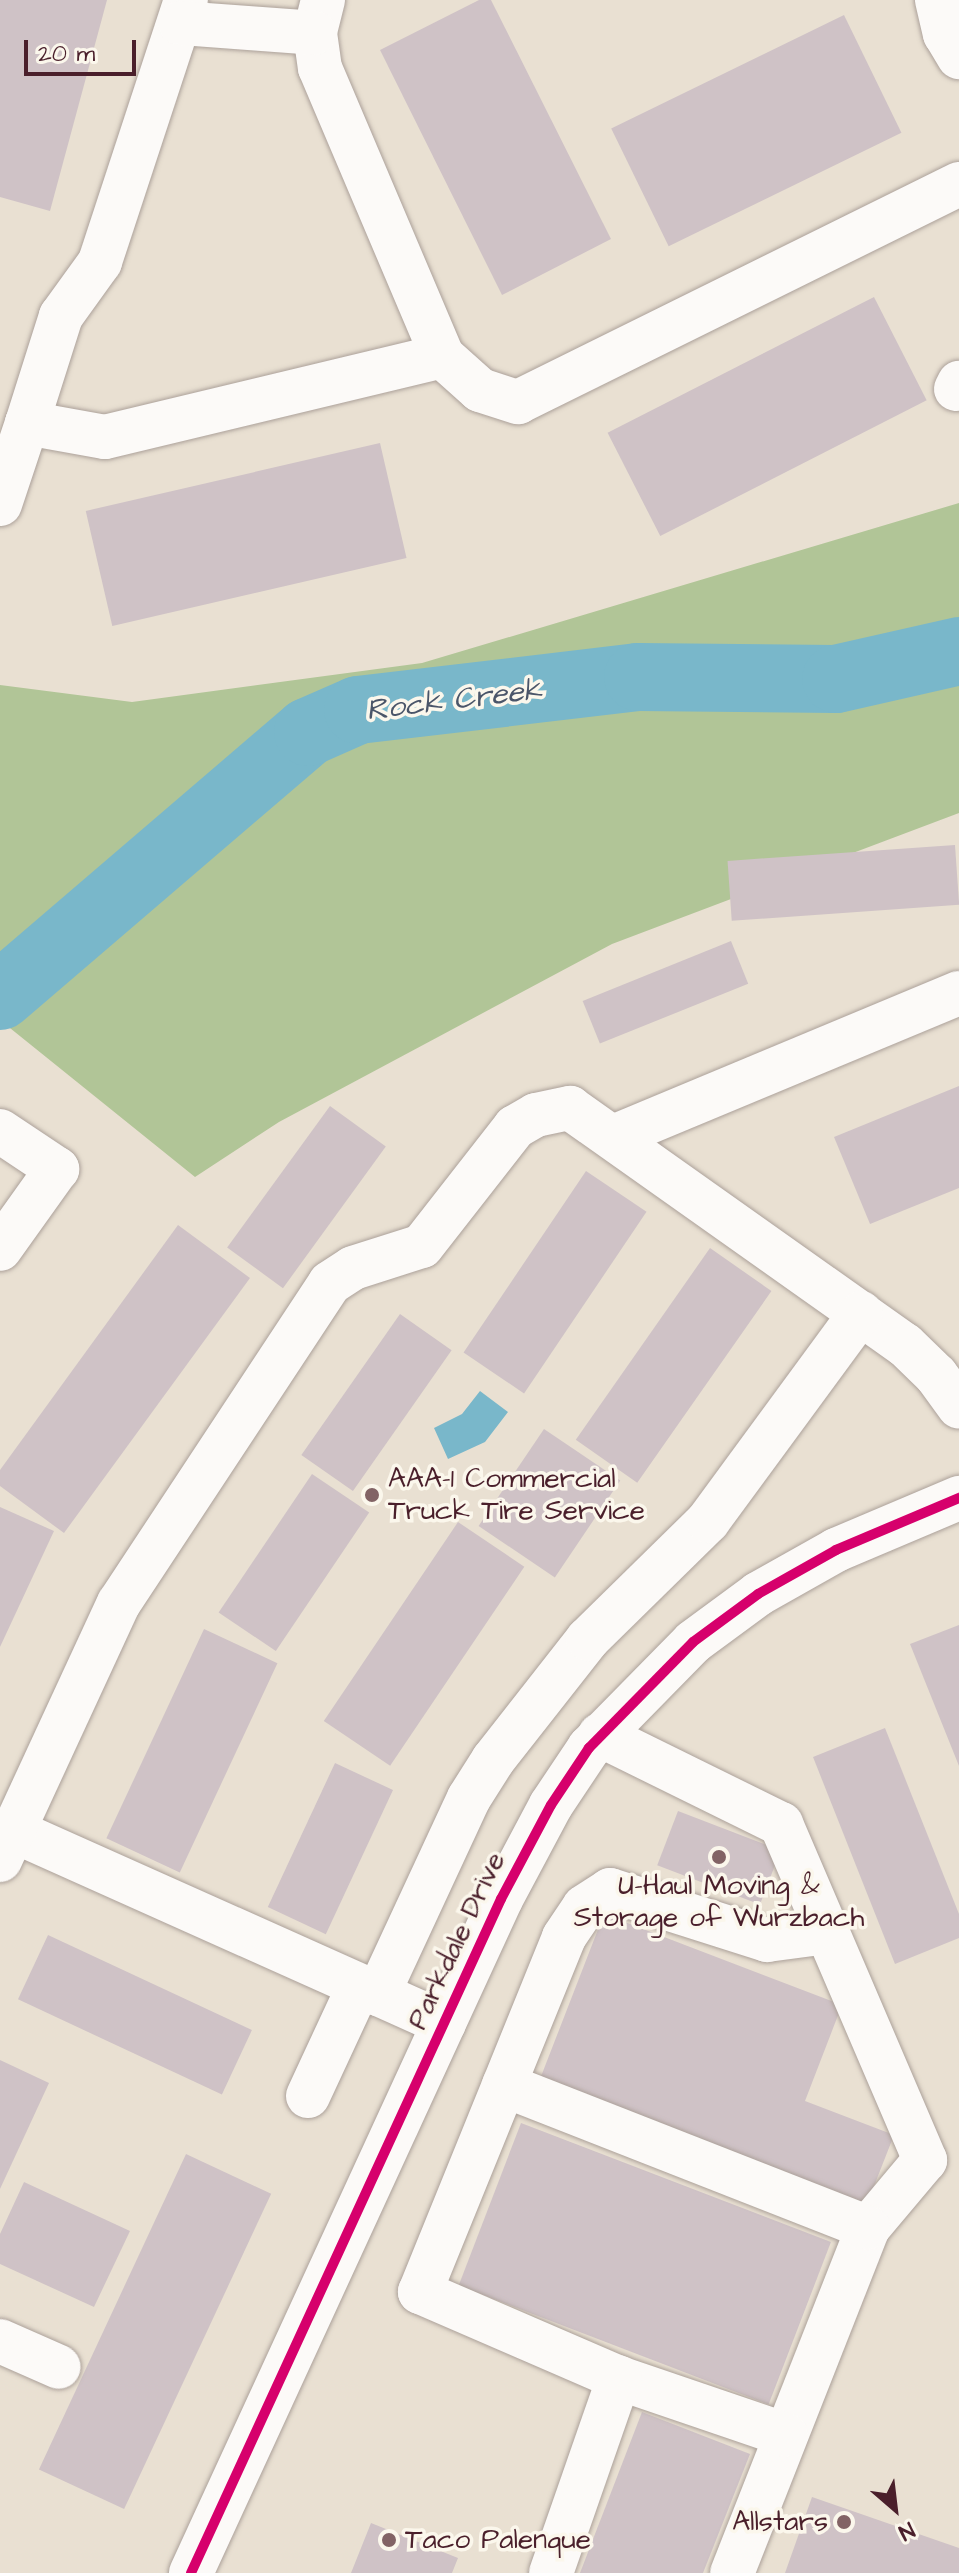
<!DOCTYPE html>
<html>
<head>
<meta charset="utf-8">
<style>
	body { margin:0 }
	#map { position:relative; width:959px; height:2573px; overflow:hidden; background:#e9e0d2; font-family:"Architects Daughter",sans-serif }
	div>[style] { position:absolute }
	.forest>* { inset:0; background:#b1c597 }
	.water>* { inset:0; background:#79b7ca }
	.river>* { height:68px; margin:-34px; padding:0 34px; transform-origin:34px; border-radius:34px; background:#79b7ca }
	.building>* { inset:0; background:#cfc2c6; transform-origin:0 0 }
	.roads { filter:drop-shadow(0 0 2px #aca19a) drop-shadow(0 0 2px #aca19a) }
	.minor>* { height:44px; margin:-22px; padding:0 22px; transform-origin:22px; border-radius:22px; background:#fcfaf8 }
	.cycleway>* { height:10px; margin:-5px; padding:0 5px; transform-origin:5px; border-radius:5px; background:#d6006c }
	.dots>* { width:22px; height:22px; translate:-50% -50%; box-sizing:border-box; border:4px solid #fbf7ec; border-radius:50% }
	span { translate:-50% -50%; white-space:nowrap; text-align:center; line-height:1.15; -webkit-text-stroke:7px #fbf7ec; paint-order:stroke }
	.poi-label { font-size:28px; color:#4a1f2b }
	.left { translate:0 -50%; text-align:left }
	.right { translate:-100% -50%; text-align:right }
	.street-label { font-size:28px; color:#4a1f2b }
	.water-label { font-size:30px; color:#4a5569; font-style:italic }
	.north { position:absolute; left:855px; top:2469px; width:80px; height:80px; -webkit-text-stroke:6px #fbf7ec; paint-order:stroke; rotate:152deg; font-size:22px; font-weight:700; line-height:32px; text-align:center; color:#4a1f2b }
	.north::after { content:''; display:block; margin:auto; width:28px; height:36px; background:#4a1f2b; clip-path:polygon(50% 0,100% 100%,50% 72%,0 100%) }
	.scale { position:absolute; left:24px; top:40px; width:112px; height:36px; box-sizing:border-box; border:4px solid #4a1f2b; border-top:0; padding-left:10px; font-size:24px; line-height:28px; white-space:nowrap; color:#4a1f2b; -webkit-text-stroke:6px #fbf7ec; paint-order:stroke }
</style>
</head>
<body>
<div id="map">
	<div class="forest">
		<div style="clip-path:polygon(959px 503px,959px 813px,612px 944px,279px 1122px,195px 1177px,0 1020px,0 685px,132px 702px,422px 663px)"></div>
	</div>
	<div class="water">
		<div style="clip-path:polygon(480px 1391px,508px 1412px,485px 1442px,448px 1459px,434px 1428px,462px 1414px)"></div>
	</div>
	<div class="river">
		<div style="left:0;top:996px;width:406px;rotate:-40.6deg"></div>
		<div style="left:308px;top:732px;width:55px;rotate:-23.7deg"></div>
		<div style="left:358px;top:710px;width:282px;rotate:-6.7deg"></div>
		<div style="left:638px;top:677px;width:198px;rotate:0.6deg"></div>
		<div style="left:836px;top:679px;width:126px;rotate:-12.8deg"></div>
	</div>
	<div class="building">
		<div style="clip-path:polygon(0 0,107px 0,50px 211px,0 197px)"></div>
		<div style="clip-path:polygon(479px 0,491px 0,611px 239px,502px 295px,380px 50px)"></div>
		<div style="left:844px;top:15px;width:131px;height:259px;rotate:64deg"></div>
		<div style="left:874px;top:297px;width:116px;height:299px;rotate:63deg"></div>
		<div style="left:380px;top:443px;width:118px;height:302px;rotate:77deg"></div>
		<div style="left:955px;top:845px;width:60px;height:228px;rotate:86deg"></div>
		<div style="left:731px;top:941px;width:46px;height:160px;rotate:68deg"></div>
		<div style="clip-path:polygon(959px 1086px,959px 1188px,870px 1224px,834px 1137px)"></div>
		<div style="left:330px;top:1106px;width:69px;height:175px;rotate:36deg"></div>
		<div style="left:586px;top:1171px;width:73px;height:219px;rotate:34deg"></div>
		<div style="clip-path:polygon(178px 1225px,250px 1278px,64px 1533px,0 1486px,0 1470px)"></div>
		<div style="left:710px;top:1248px;width:75px;height:234px;rotate:35deg"></div>
		<div style="left:400px;top:1314px;width:63px;height:172px;rotate:35deg"></div>
		<div style="left:544px;top:1429px;width:92px;height:117px;rotate:34deg"></div>
		<div style="left:312px;top:1474px;width:69px;height:167px;rotate:34deg"></div>
		<div style="clip-path:polygon(0 1507px,54px 1531px,0 1647px)"></div>
		<div style="left:458px;top:1522px;width:80px;height:240px;rotate:34deg"></div>
		<div style="clip-path:polygon(959px 1625px,959px 1766px,910px 1644px)"></div>
		<div style="left:204px;top:1629px;width:81px;height:231px;rotate:25deg"></div>
		<div style="clip-path:polygon(885px 1728px,959px 1914px,959px 1938px,895px 1964px,813px 1757px)"></div>
		<div style="left:335px;top:1763px;width:64px;height:159px;rotate:25deg"></div>
		<div style="left:678px;top:1811px;width:110px;height:58px;rotate:21deg"></div>
		<div style="clip-path:polygon(604px 1914px,842px 2005px,805px 2101px,894px 2135px,867px 2204px,540px 2079px)"></div>
		<div style="left:48px;top:1935px;width:225px;height:71px;rotate:25deg"></div>
		<div style="clip-path:polygon(0 2060px,49px 2083px,0 2189px)"></div>
		<div style="left:521px;top:2123px;width:332px;height:174px;rotate:21deg"></div>
		<div style="left:186px;top:2154px;width:94px;height:348px;rotate:25deg"></div>
		<div style="clip-path:polygon(24px 2182px,130px 2231px,94px 2307px,0 2264px,0 2234px)"></div>
		<div style="clip-path:polygon(642px 2412px,750px 2454px,703px 2573px,580px 2573px)"></div>
		<div style="clip-path:polygon(812px 2497px,959px 2548px,959px 2573px,785px 2573px)"></div>
		<div style="clip-path:polygon(371px 2523px,458px 2558px,452px 2573px,351px 2573px)"></div>
	</div>
	<div class="roads">
		<div class="minor">
			<div style="left:186px;top:0;width:276px;rotate:108.2deg"></div>
			<div style="left:100px;top:262px;width:67px;rotate:125.8deg"></div>
			<div style="left:61px;top:316px;width:112px;rotate:107.6deg"></div>
			<div style="left:27px;top:423px;width:79px;rotate:10.2deg"></div>
			<div style="left:105px;top:437px;width:347px;rotate:-13.5deg"></div>
			<div style="left:442px;top:356px;width:51px;rotate:41.8deg"></div>
			<div style="left:480px;top:390px;width:40px;rotate:18deg"></div>
			<div style="left:518px;top:402px;width:492px;rotate:-26.3deg"></div>
			<div style="left:323px;top:0;width:34px;rotate:104deg"></div>
			<div style="left:315px;top:33px;width:35px;rotate:82deg"></div>
			<div style="left:320px;top:68px;width:313px;rotate:67deg"></div>
			<div style="left:937px;top:0;width:35px;rotate:77deg"></div>
			<div style="left:945px;top:34px;width:27px;rotate:59deg"></div>
			<div style="left:180px;top:23px;width:135px;rotate:4.2deg"></div>
			<div style="left:956px;top:389px;width:7px;rotate:-63deg"></div>
			<div style="left:0;top:504px;width:85px;rotate:-71.6deg"></div>
			<div style="left:0;top:1131px;width:69px;rotate:33.7deg"></div>
			<div style="left:57px;top:1169px;width:98px;rotate:125.5deg"></div>
			<div style="left:613px;top:1137px;width:375px;rotate:-22.6deg"></div>
			<div style="left:600px;top:1735px;width:202px;rotate:26.2deg"></div>
			<div style="left:781px;top:1824px;width:366px;rotate:66.8deg"></div>
			<div style="left:925px;top:2160px;width:89px;rotate:130deg"></div>
			<div style="left:868px;top:2228px;width:371px;rotate:111.5deg"></div>
			<div style="left:14px;top:1831px;width:471px;rotate:24.1deg"></div>
			<div style="left:0;top:1860px;width:283px;rotate:-65.2deg"></div>
			<div style="left:119px;top:1603px;width:383px;rotate:-56.6deg"></div>
			<div style="left:330px;top:1283px;width:27px;rotate:-33deg"></div>
			<div style="left:353px;top:1268px;width:72px;rotate:-17.7deg"></div>
			<div style="left:422px;top:1246px;width:151px;rotate:-52deg"></div>
			<div style="left:515px;top:1127px;width:24px;rotate:-30deg"></div>
			<div style="left:536px;top:1115px;width:35px;rotate:-12deg"></div>
			<div style="left:570px;top:1108px;width:410px;rotate:35.3deg"></div>
			<div style="left:905px;top:1345px;width:43px;rotate:44.1deg"></div>
			<div style="left:936px;top:1375px;width:39px;rotate:54deg"></div>
			<div style="left:378px;top:1994px;width:216px;rotate:-65.1deg"></div>
			<div style="left:469px;top:1798px;width:45px;rotate:-57.7deg"></div>
			<div style="left:493px;top:1760px;width:154px;rotate:-51.9deg"></div>
			<div style="left:588px;top:1639px;width:168px;rotate:-44.5deg"></div>
			<div style="left:708px;top:1521px;width:258px;rotate:-53.7deg"></div>
			<div style="left:504px;top:2085px;width:391px;rotate:21.4deg"></div>
			<div style="left:308px;top:2096px;width:121px;rotate:-65.1deg"></div>
			<div style="left:0;top:2341px;width:64px;rotate:23.8deg"></div>
			<div style="left:619px;top:2378px;width:176px;rotate:18.8deg"></div>
			<div style="left:191px;top:2573px;width:742px;rotate:-65.3deg"></div>
			<div style="left:501px;top:1899px;width:106px;rotate:-62deg"></div>
			<div style="left:551px;top:1805px;width:69px;rotate:-56.3deg"></div>
			<div style="left:589px;top:1748px;width:148px;rotate:-45.5deg"></div>
			<div style="left:693px;top:1642px;width:81px;rotate:-36.4deg"></div>
			<div style="left:758px;top:1594px;width:90px;rotate:-29.4deg"></div>
			<div style="left:836px;top:1550px;width:134px;rotate:-22.9deg"></div>
			<div style="left:551px;top:2573px;width:207px;rotate:-70.8deg"></div>
			<div style="left:619px;top:2378px;width:217px;rotate:-156.6deg"></div>
			<div style="left:420px;top:2292px;width:383px;rotate:-67.9deg"></div>
			<div style="left:564px;top:1937px;width:36px;rotate:-56deg"></div>
			<div style="left:584px;top:1907px;width:31px;rotate:-33deg"></div>
			<div style="left:610px;top:1890px;width:165px;rotate:17.7deg"></div>
			<div style="left:767px;top:1940px;width:61px;rotate:-7.6deg"></div>
		</div>
	</div>
	<div class="cycleway">
		<div style="left:191px;top:2573px;width:742px;rotate:-65.3deg"></div>
		<div style="left:501px;top:1899px;width:106px;rotate:-62deg"></div>
		<div style="left:551px;top:1805px;width:69px;rotate:-56.3deg"></div>
		<div style="left:589px;top:1748px;width:148px;rotate:-45.5deg"></div>
		<div style="left:693px;top:1642px;width:81px;rotate:-36.4deg"></div>
		<div style="left:758px;top:1594px;width:90px;rotate:-29.4deg"></div>
		<div style="left:836px;top:1550px;width:134px;rotate:-22.9deg"></div>
	</div>
	<div class="dots">
		<div style="left:372px;top:1495px;background:#826365"></div>
		<div style="left:719px;top:1857px;background:#826365"></div>
		<div style="left:844px;top:2522px;background:#826365"></div>
		<div style="left:389px;top:2540px;background:#826365"></div>
	</div>
	<div class="poi-label">
		<span class="left" style="left:388px;top:1495px">AAA-1 Commercial<br>Truck Tire Service</span>
		<span style="left:719px;top:1902px">U-Haul Moving &amp;<br>Storage of Wurzbach</span>
		<span class="right" style="left:828px;top:2522px">Allstars</span>
		<span class="left" style="left:405px;top:2540px">Taco Palenque</span>
	</div>
	<div class="street-label">
		<span style="left:457px;top:1941px;rotate:-65deg">Parkdale Drive</span>
	</div>
	<div class="water-label">
		<span style="left:454px;top:700px;rotate:-7deg">Rock Creek</span>
	</div>
	<div class="north">N</div>
	<div class="scale">20 m</div>
</div>
</body>
</html>
